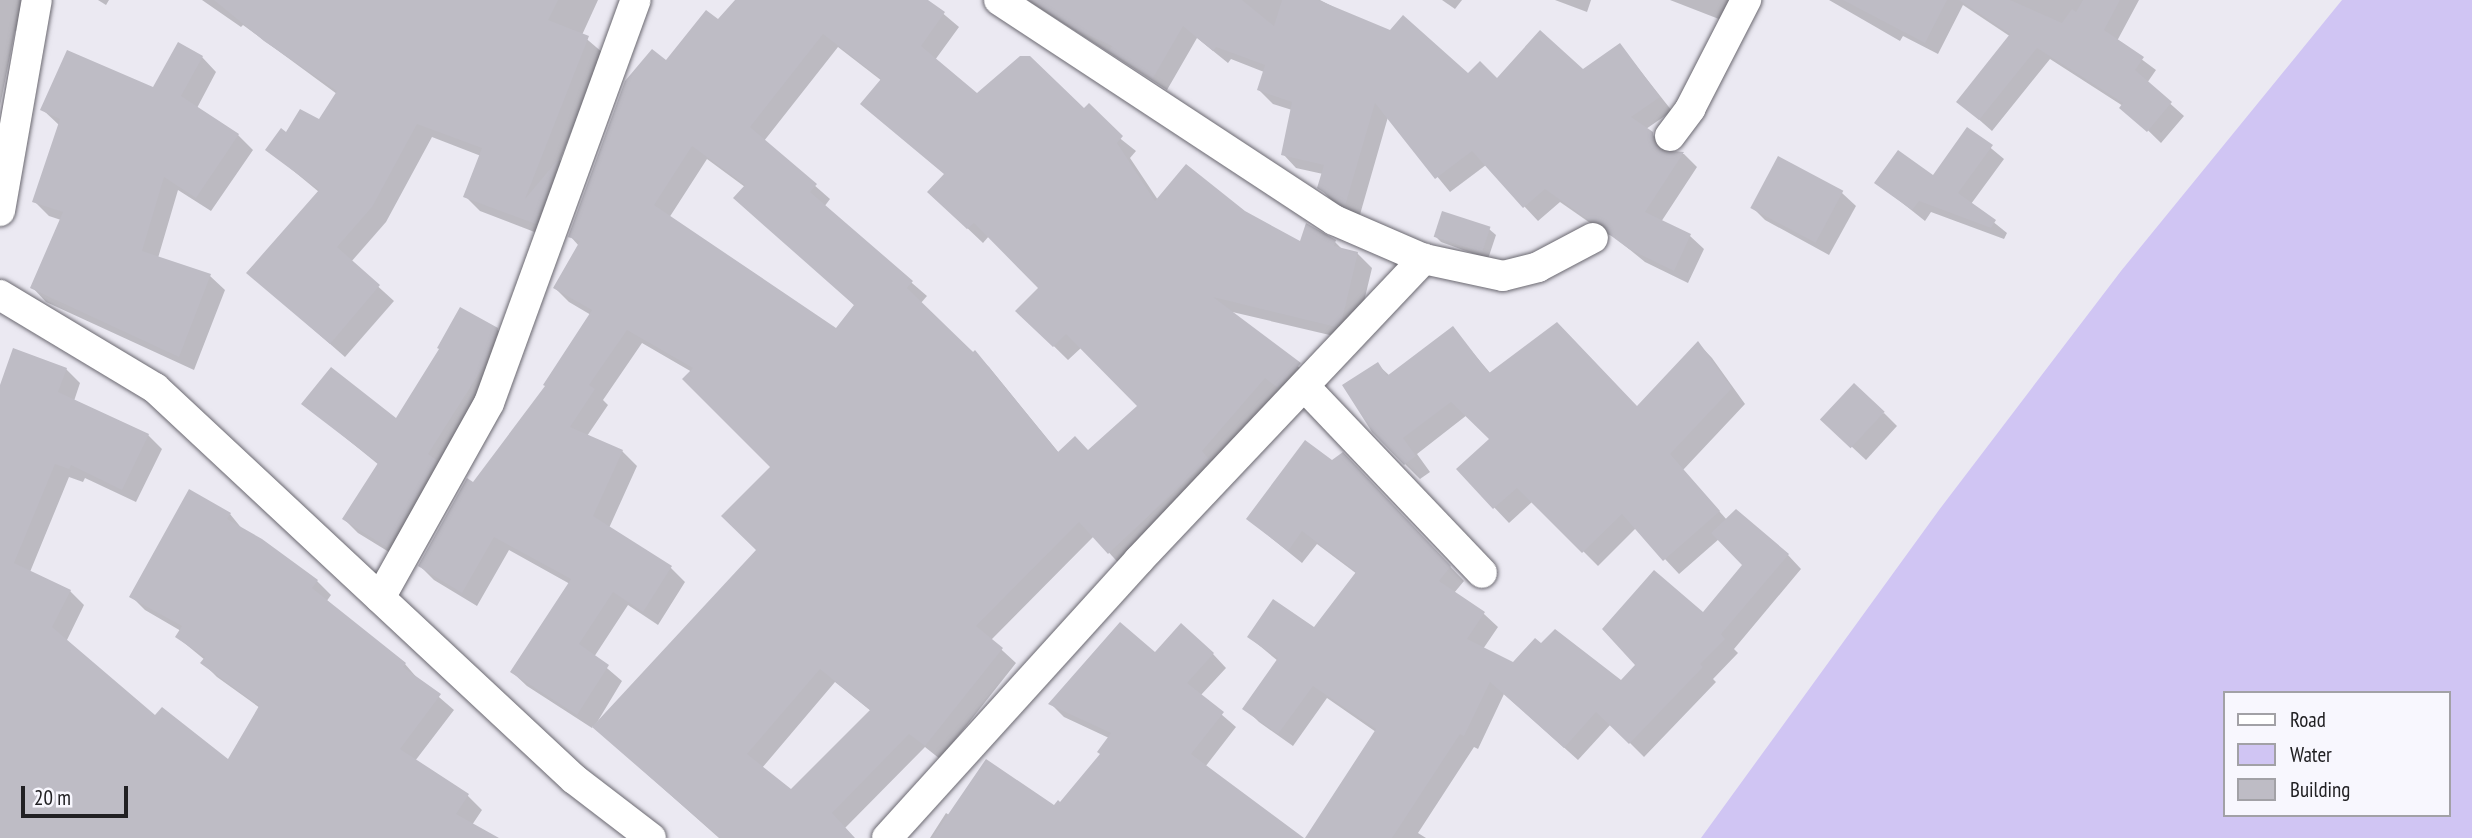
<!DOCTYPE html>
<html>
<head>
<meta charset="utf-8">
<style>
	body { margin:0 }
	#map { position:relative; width:2472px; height:838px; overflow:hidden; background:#ebe9f2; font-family:"PT Sans Narrow",sans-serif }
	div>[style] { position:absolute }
	.water>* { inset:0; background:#d0c5f3 }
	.shadow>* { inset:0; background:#0003 }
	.building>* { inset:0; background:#bebcc5; transform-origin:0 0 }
	.roads { filter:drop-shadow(0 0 2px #6a6870) drop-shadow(0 0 2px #6a6870) }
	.minor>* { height:30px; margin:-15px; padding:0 15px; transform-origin:15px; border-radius:15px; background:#fff }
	span { translate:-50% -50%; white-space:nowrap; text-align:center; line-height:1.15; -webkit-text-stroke:5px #f8f7fe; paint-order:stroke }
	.legend { position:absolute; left:2223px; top:691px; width:228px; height:126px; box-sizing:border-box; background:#f8f7fe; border:2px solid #a2a1a6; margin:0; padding:9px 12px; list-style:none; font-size:21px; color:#212023 }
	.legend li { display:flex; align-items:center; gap:14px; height:35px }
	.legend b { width:35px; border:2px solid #a2a1a6 }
	.scale { position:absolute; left:21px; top:786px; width:107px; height:32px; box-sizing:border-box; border:4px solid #212023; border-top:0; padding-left:9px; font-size:21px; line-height:24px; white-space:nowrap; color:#212023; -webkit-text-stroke:5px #f8f7fe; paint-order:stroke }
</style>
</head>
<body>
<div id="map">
	<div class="water">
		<div style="clip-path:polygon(evenodd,2342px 0,2472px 0,2472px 838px,1701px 838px,1939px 510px,2121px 271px,2342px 0,2225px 693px,2449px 693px,2449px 815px,2225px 815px,2225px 693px)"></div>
	</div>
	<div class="shadow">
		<div style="clip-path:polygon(0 0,22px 0,30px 8px,21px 33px,15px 31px,0 106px)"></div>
		<div style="clip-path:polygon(98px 0,109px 0,106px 5px)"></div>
		<div style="clip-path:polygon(202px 0,598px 0,582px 35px,603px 53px,560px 160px,574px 173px,550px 238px,480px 211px,465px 196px,481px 156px,432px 137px,386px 222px,351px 262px,394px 301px,345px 357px,249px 273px,319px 192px,267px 149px,287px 135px,320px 122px,337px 94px,243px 25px,241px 27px)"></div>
		<div style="clip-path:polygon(evenodd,737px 0,927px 0,959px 27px,935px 60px,977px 95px,1084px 110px,1136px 151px,1130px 158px,1158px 200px,1244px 212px,1302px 243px,1334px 241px,1343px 250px,1357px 253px,1372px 268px,1356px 335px,1351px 340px,1228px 311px,1314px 379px,1123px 568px,1094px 536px,991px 640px,1016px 663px,940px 759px,925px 747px,845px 828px,854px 838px,719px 838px,593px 726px,592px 728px,527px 686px,512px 672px,570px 584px,509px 550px,477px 606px,434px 580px,420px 566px,474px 484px,547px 387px,591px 315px,569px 302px,555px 288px,579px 246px,570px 236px,625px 128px,737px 0,838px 47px,882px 81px,862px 104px,946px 175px,944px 206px,983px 243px,989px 236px,1041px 288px,1018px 311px,1068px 360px,1082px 347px,1140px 406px,1088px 451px,1059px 453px,989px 367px,920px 304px,927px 296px,824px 207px,830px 199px,764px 141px,838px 47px,737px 0,707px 159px,745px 187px,855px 306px,836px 330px,669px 218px,707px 159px,737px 0,642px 343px,692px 372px,773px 467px,759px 550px,596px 724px,622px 681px,594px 657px,628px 605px,658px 625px,685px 582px,671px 568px,609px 528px,637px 466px,622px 451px,587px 436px,608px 405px,603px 400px,642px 343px,737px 0,835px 682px,871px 711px,791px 791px,762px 768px,835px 682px)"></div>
		<div style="clip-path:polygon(1027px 0,1320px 0,1468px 76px,1561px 87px,1620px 45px,1672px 111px,1646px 129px,1666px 147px,1667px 153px,1684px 154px,1697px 167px,1661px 222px,1690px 236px,1704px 249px,1688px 283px,1645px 262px,1613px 236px,1606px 234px,1560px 202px,1538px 221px,1486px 165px,1450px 192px,1388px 117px,1359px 218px,1332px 201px,1319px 187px,1323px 174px,1296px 168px,1283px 154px,1292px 110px,1273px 104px,1259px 90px,1264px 72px,1231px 59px,1228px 63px,1197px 38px,1167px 90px)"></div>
		<div style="clip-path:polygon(1442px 0,1462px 0,1455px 9px)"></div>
		<div style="clip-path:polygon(1555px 0,1591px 0,1587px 12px)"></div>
		<div style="clip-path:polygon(1670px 0,1732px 0,1724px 21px)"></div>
		<div style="clip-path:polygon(1829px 0,2139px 0,2117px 41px,2156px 70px,2147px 83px,2184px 116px,2161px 143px,2123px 106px,2050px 59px,1992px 131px,1959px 102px,2011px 37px,1963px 5px,1938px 54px,1903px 36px,1900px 41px)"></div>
		<div style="clip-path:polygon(202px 57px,216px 72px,197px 108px,238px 135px,253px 150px,211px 211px,178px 190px,158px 258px,210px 276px,225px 290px,194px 370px,46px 302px,32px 287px,61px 220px,49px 216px,34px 201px,59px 125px,43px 110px,154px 89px)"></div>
		<div style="clip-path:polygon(1968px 129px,2004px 159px,1971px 204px,2007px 233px,2004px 239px,1931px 212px,1925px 221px,1876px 182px,1933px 177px)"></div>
		<div style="clip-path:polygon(1778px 158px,1842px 193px,1856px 206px,1829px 255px,1765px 220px,1752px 207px)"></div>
		<div style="clip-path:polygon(1489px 229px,1496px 235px,1488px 259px,1441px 242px,1435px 236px)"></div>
		<div style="clip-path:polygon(1452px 328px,1491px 374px,1637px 408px,1698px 343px,1712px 358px,1745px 404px,1683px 470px,1727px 520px,1788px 555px,1801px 569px,1734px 649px,1738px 653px,1713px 679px,1716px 682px,1644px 757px,1611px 724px,1578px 760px,1504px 694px,1478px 749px,1474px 747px,1418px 833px,1426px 838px,1306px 838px,1376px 732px,1327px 698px,1293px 746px,1259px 722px,1245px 708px,1278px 661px,1249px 637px,1315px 629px,1357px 574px,1317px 544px,1302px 563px,1248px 519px,1332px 463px,1357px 469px,1464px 581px,1454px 593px,1484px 614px,1498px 627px,1483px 649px,1514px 664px,1621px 682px,1703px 614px,1744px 565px,1719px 539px,1679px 574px,1636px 528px,1598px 566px,1533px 501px,1509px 523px,1458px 469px,1492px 439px,1467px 415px,1417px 454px,1430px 472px,1420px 479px,1405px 464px,1377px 364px,1390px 376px)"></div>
		<div style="clip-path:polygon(497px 329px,510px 343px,402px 560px,358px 533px,344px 519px,379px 465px,304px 404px,396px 421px)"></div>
		<div style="clip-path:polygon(66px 369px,80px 383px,74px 401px,148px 435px,162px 449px,136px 502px,85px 478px,83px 482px,69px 477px,30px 572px,70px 591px,84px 605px,66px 642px,155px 718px,228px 762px,260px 708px,217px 677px,203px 663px,205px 660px,177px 637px,181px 631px,145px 610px,131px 596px,230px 514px,243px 530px,317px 581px,331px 595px,326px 602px,405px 664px,418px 679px,454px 710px,415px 761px,468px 796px,482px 810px,472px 825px,495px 838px,0 838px,0 390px)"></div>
		<div style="clip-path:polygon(1884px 413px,1897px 426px,1866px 460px,1837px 433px)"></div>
		<div style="clip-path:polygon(1213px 654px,1226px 668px,1200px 696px,1236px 727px,1205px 767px,1288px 838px,930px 838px,946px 813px,949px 815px,1054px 808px,1060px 804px,1102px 754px,1109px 738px,1064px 717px,1051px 704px,1155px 655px)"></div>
	</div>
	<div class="building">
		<div style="clip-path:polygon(214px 0,558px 0,548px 20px,589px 36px,525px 199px,560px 157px,536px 224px,463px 197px,482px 148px,417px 124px,372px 207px,337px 247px,380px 285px,330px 344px,246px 273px,319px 190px,265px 150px,281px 128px,286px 132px,300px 109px,319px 119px,337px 91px,264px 41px)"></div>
		<div style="clip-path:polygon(evenodd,735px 0,928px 0,945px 12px,921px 46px,977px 93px,1020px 56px,1030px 56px,1084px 108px,1089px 103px,1123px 136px,1117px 143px,1155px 201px,1186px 164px,1245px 211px,1300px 241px,1306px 223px,1336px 240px,1334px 246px,1358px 252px,1342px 320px,1336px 327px,1213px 297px,1301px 363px,1278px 388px,1265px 378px,1202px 451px,1209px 459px,1108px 554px,1079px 522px,976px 626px,1003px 648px,925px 746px,909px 734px,832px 813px,855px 838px,720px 838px,592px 727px,756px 550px,721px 516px,770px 467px,682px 379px,693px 368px,627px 330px,589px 385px,595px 389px,570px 427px,623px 450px,593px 516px,672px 566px,643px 612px,613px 592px,579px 644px,609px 665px,577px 715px,510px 672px,571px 579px,494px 537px,462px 593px,418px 566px,467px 478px,473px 482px,545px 386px,543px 385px,592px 310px,553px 288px,580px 241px,568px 237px,625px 81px,652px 49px,666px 60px,706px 10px,718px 19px,735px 0,823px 34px,881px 79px,860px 104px,944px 174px,927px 192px,967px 229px,974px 223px,1038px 288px,1015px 311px,1053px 347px,1066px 334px,1137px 406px,1088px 450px,1075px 436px,1058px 452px,975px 350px,973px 352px,907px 288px,913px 281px,810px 192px,817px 184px,750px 127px,823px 34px,735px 0,692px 146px,745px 185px,733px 198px,854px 305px,836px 328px,654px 205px,692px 146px,735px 0,820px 669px,870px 710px,791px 789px,747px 754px,820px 669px)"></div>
		<div style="clip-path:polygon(1031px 0,1242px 0,1274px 26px,1282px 0,1318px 0,1390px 30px,1403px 15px,1468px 73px,1480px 61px,1497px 78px,1540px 30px,1583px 69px,1620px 43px,1660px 97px,1631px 117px,1653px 132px,1654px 142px,1660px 150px,1684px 152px,1645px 212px,1691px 234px,1674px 271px,1629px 249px,1610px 235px,1603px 224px,1590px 221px,1545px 189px,1523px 208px,1472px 151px,1435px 179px,1375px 103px,1345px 206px,1317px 188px,1324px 165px,1281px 155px,1292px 102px,1257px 90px,1265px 65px,1216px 47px,1213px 51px,1183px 26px,1153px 78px,1109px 51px,1112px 46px,1073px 28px)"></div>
		<div style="clip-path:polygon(1843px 0,1947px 0,1925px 43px)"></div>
		<div style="clip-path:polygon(1959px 0,2010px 0,2062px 23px,2072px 9px,2076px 12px,2083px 0,2120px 0,2104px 30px,2144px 57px,2135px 70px,2172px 102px,2147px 132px,2119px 108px,2123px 103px,2037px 48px,1979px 120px,1956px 102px,2010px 34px)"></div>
		<div style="clip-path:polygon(178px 42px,203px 56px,181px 96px,239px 134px,196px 198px,164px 177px,142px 251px,211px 274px,179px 357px,30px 288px,63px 212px,32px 202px,60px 119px,40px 110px,67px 50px,153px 87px)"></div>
		<div style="clip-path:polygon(1967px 127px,1993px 145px,1958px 193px,1996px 220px,1991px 228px,1919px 201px,1912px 210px,1874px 183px,1898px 150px,1933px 175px)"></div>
		<div style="left:1778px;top:156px;width:74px;height:59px;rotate:28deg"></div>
		<div style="left:1442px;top:211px;width:51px;height:27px;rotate:18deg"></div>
		<div style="clip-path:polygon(460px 307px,498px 328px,485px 364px,428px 454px,437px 460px,388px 548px,342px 519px,378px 463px,301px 404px,331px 367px,396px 418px,439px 349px,437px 348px)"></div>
		<div style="clip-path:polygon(1557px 322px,1637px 406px,1698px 341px,1732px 388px,1670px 454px,1720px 511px,1663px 561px,1622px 514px,1582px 553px,1517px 488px,1493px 509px,1456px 469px,1489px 439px,1451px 402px,1403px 438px,1416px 456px,1404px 465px,1372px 432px,1342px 385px,1378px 362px,1387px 376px,1453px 326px,1489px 373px)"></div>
		<div style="clip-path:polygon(13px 348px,67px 368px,58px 392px,149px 434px,122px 490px,71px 465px,69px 469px,55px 464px,14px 563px,71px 590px,52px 627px,155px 715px,162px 707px,228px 759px,259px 706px,200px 663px,205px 657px,175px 637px,182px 626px,129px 597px,189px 489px,231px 513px,227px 519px,262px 539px,318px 580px,312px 588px,406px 663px,403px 667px,441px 694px,400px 749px,469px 794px,456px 814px,499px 838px,0 838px,0 385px)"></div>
		<div style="left:1854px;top:383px;width:42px;height:50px;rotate:43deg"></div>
		<div style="clip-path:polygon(1305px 440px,1332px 460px,1343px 452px,1451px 566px,1439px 581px,1485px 612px,1467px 639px,1513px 662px,1535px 638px,1541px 643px,1555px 629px,1621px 680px,1635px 665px,1602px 629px,1654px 570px,1703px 612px,1742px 565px,1711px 533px,1736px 509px,1789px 554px,1721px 634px,1725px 639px,1700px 664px,1703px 667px,1629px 744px,1596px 712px,1564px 748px,1490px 682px,1464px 736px,1460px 734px,1392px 838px,1305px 838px,1376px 729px,1313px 686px,1278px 734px,1242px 709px,1278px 658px,1247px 637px,1273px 599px,1314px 627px,1356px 572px,1302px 531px,1288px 551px,1246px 519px)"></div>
		<div style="clip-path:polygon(1120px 622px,1155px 652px,1181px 623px,1214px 653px,1187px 683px,1224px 712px,1191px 754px,1304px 838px,932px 838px,986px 759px,1054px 805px,1058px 800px,1060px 802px,1100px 754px,1097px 752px,1111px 733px,1048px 704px)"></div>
	</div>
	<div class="roads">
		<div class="minor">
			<div style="left:999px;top:0;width:401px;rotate:33.3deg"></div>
			<div style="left:1334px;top:220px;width:98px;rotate:23.4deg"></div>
			<div style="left:1424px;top:259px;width:81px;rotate:12.1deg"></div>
			<div style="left:1503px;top:276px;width:36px;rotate:-14deg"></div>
			<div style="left:1538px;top:267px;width:62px;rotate:-27.8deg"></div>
			<div style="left:1670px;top:136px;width:34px;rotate:-53deg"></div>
			<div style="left:1690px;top:109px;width:123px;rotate:-62.8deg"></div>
			<div style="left:0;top:211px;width:214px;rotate:-80.1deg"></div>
			<div style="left:0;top:295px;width:181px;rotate:31deg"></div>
			<div style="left:155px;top:388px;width:573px;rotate:43.02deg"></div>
			<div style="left:574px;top:779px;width:97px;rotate:37.5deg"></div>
			<div style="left:1304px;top:386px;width:258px;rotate:46.4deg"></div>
			<div style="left:380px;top:598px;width:223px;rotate:-60.8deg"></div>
			<div style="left:489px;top:403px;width:429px;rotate:-70deg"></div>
			<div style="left:887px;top:838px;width:375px;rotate:-47.8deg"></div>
			<div style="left:1139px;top:560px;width:415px;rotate:-46.6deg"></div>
		</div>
	</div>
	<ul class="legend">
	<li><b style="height:9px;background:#fff"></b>Road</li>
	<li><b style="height:19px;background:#d0c5f3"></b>Water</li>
	<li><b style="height:19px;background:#bebcc5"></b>Building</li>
	</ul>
	<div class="scale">20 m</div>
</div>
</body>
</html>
